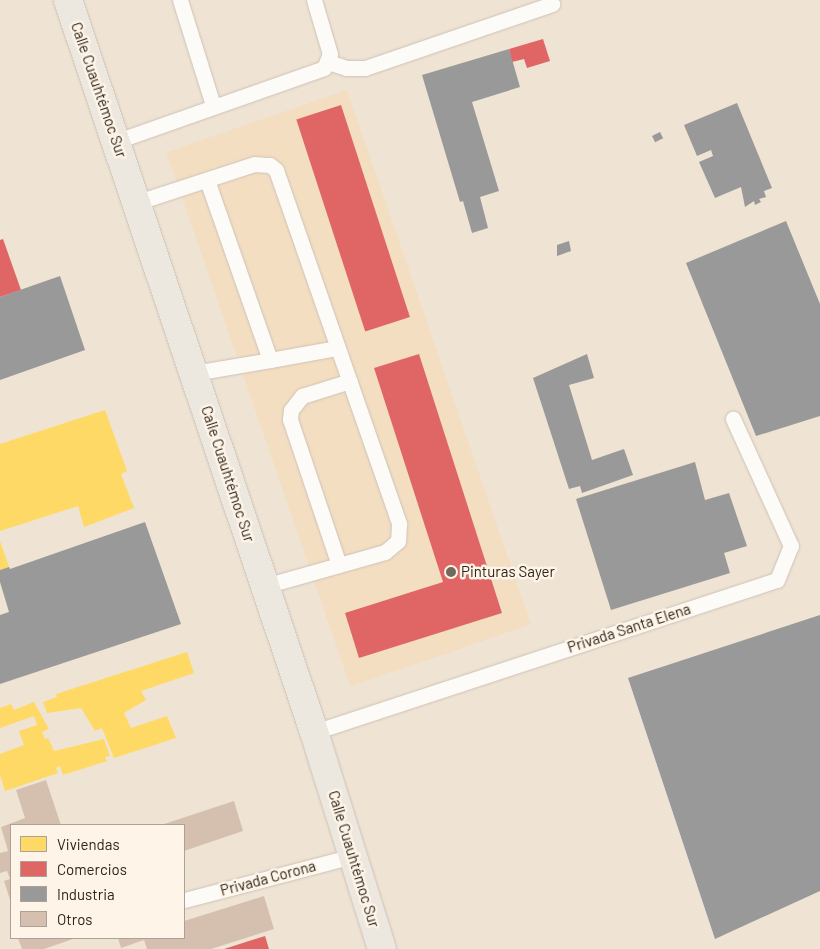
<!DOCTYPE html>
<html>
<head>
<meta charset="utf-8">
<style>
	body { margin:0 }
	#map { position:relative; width:820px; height:949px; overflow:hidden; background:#efe3d3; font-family:Barlow,sans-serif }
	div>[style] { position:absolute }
	.built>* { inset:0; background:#f3dec2; transform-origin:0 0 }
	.homes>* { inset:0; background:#ffd966 }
	.shops>* { inset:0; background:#e06666; transform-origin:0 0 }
	.industry>* { inset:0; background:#999; transform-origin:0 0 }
	.building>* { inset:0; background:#d5c0b0 }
	.roads { filter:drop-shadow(0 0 1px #ccc2b6) drop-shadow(0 0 1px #ccc2b6) }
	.service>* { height:15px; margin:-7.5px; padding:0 7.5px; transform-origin:7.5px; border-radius:7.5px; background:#fdfbf8 }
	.primary>* { height:28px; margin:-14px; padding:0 14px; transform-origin:14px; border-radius:14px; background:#ece7df }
	.dots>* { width:14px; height:14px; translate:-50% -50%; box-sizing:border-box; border:2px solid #fef4e8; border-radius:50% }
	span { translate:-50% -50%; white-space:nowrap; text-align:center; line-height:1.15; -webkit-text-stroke:5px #fef4e8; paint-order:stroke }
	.street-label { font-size:15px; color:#2e251a }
	.poi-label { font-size:15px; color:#2e251a }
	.left { translate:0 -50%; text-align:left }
	.legend { position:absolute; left:10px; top:824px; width:175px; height:115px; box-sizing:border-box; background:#fef4e8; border:1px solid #aba196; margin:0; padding:6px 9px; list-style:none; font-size:15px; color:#2e251a }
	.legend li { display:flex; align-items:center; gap:10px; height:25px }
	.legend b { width:25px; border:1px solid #aba196 }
</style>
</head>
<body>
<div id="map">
	<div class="built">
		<div style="left:347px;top:90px;width:565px;height:191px;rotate:71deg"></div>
	</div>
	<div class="homes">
		<div style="clip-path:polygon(105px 410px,127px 471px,121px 474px,134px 508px,84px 527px,78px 506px,0 531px,0 444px)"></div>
		<div style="clip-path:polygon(0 541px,9px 567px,0 570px)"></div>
		<div style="clip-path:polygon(187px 652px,194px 673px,141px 691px,146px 700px,124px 713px,131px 728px,167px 716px,176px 738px,114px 758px,102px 728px,95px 731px,81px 708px,47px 713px,43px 702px,57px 697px,56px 694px)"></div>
		<div style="clip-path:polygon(34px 702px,49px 729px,42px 732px,45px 739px,48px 738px,54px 751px,104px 739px,110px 756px,105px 757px,107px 761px,63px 775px,60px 766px,56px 768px,58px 773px,5px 791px,0 775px,0 754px,24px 745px,19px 731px,37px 725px,34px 716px,0 728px,0 708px,11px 704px,14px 710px)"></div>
	</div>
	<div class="shops">
		<div style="clip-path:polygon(543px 39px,550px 61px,527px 68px,524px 59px,512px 62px,509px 49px)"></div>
		<div style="left:341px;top:105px;width:223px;height:47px;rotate:72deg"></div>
		<div style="clip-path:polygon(3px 239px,21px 290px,0 297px,0 240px)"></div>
		<div style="clip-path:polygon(419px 354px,502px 613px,359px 658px,345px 613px,443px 582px,374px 368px)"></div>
		<div style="clip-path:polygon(265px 936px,269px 949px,224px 949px)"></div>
	</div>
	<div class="industry">
		<div style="clip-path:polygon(509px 49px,520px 87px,472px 102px,499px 191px,480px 197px,488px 228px,472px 233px,463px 201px,460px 202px,422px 75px)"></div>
		<div style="clip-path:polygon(737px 103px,772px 188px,764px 191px,766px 197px,759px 199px,761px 202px,755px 205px,754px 201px,745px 207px,741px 187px,715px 198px,699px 162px,713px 156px,711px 150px,697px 156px,684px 125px)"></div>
		<div style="left:660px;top:132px;width:7px;height:9px;rotate:63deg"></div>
		<div style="clip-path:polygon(786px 221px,820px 304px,820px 416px,756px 436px,686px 263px)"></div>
		<div style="clip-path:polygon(569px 241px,571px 251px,557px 256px,557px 245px)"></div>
		<div style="clip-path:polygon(60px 276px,85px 350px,0 380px,0 297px)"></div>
		<div style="clip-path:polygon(587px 354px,594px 378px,569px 385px,592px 460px,624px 449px,633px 475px,582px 493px,580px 486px,569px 489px,533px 378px)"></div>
		<div style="clip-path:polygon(695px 462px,705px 500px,729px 493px,747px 546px,724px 553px,730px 573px,611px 610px,576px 499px)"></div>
		<div style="clip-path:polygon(145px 522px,181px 624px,0 684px,0 615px,9px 612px,0 582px,0 570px,9px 567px,10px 569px)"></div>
		<div style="clip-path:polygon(820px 615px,820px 891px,715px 939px,628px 678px)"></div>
	</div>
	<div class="building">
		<div style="clip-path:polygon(46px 780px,61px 825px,11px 825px,11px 903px,4px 881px,10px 879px,7px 871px,0 873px,0 853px,8px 851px,1px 827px,25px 818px,16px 790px)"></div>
		<div style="clip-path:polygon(234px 801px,243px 831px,184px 851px,184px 825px,161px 825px)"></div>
		<div style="clip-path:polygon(264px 896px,274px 929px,211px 949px,147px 949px,144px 940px,121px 948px,118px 938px,184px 938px,184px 921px)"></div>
		<div style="clip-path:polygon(18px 938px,76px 938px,44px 949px,22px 949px)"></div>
	</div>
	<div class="roads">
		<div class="service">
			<div style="left:180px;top:0;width:110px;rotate:72.6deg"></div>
			<div style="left:328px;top:62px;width:19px;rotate:18deg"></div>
			<div style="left:346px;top:68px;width:19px"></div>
			<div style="left:365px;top:68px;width:198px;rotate:-18.9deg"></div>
			<div style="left:117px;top:141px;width:219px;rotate:-19.4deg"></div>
			<div style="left:324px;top:68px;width:15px;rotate:-67deg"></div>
			<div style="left:330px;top:54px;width:56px;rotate:-106.5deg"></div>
			<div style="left:207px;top:180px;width:191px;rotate:70.7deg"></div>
			<div style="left:270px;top:360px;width:67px;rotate:-10.3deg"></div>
			<div style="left:138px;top:202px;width:122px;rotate:-18.1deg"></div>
			<div style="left:254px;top:164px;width:16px;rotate:4deg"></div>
			<div style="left:270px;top:165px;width:8px;rotate:40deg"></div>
			<div style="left:276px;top:170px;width:375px;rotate:70.8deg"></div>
			<div style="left:399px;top:524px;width:17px;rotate:93deg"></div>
			<div style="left:398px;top:541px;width:17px;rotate:140deg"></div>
			<div style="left:385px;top:552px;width:125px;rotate:164.2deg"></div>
			<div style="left:194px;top:373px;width:77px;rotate:-9.7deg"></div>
			<div style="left:339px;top:565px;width:154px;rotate:-108.6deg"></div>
			<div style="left:290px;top:419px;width:9px;rotate:-84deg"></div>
			<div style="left:291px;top:410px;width:18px;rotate:-52deg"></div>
			<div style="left:302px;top:396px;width:50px;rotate:-17.4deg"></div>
			<div style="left:314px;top:732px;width:487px;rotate:-18.2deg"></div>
			<div style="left:777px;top:580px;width:37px;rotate:-68deg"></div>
			<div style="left:791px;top:546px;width:140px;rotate:-114.5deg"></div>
			<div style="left:184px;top:900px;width:175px;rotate:-14.6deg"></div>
		</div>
		<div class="primary">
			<div style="left:68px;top:0;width:772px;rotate:71.42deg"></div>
			<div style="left:314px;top:732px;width:227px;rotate:72.6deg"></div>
		</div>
	</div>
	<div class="dots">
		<div style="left:451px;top:572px;background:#72685b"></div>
	</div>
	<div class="street-label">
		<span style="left:99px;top:90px;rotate:71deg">Calle Cuauhtémoc Sur</span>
		<span style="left:228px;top:474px;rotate:72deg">Calle Cuauhtémoc Sur</span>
		<span style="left:629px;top:628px;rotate:-18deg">Privada Santa Elena</span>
		<span style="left:354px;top:859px;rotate:73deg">Calle Cuauhtémoc Sur</span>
		<span style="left:268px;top:878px;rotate:-15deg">Privada Corona</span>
	</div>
	<div class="poi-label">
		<span class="left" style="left:461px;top:572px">Pinturas Sayer</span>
	</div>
	<ul class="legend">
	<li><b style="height:14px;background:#ffd966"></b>Viviendas</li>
	<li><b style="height:14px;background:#e06666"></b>Comercios</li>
	<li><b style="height:14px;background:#999"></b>Industria</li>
	<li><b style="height:14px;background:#d5c0b0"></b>Otros</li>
	</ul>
</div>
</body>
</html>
